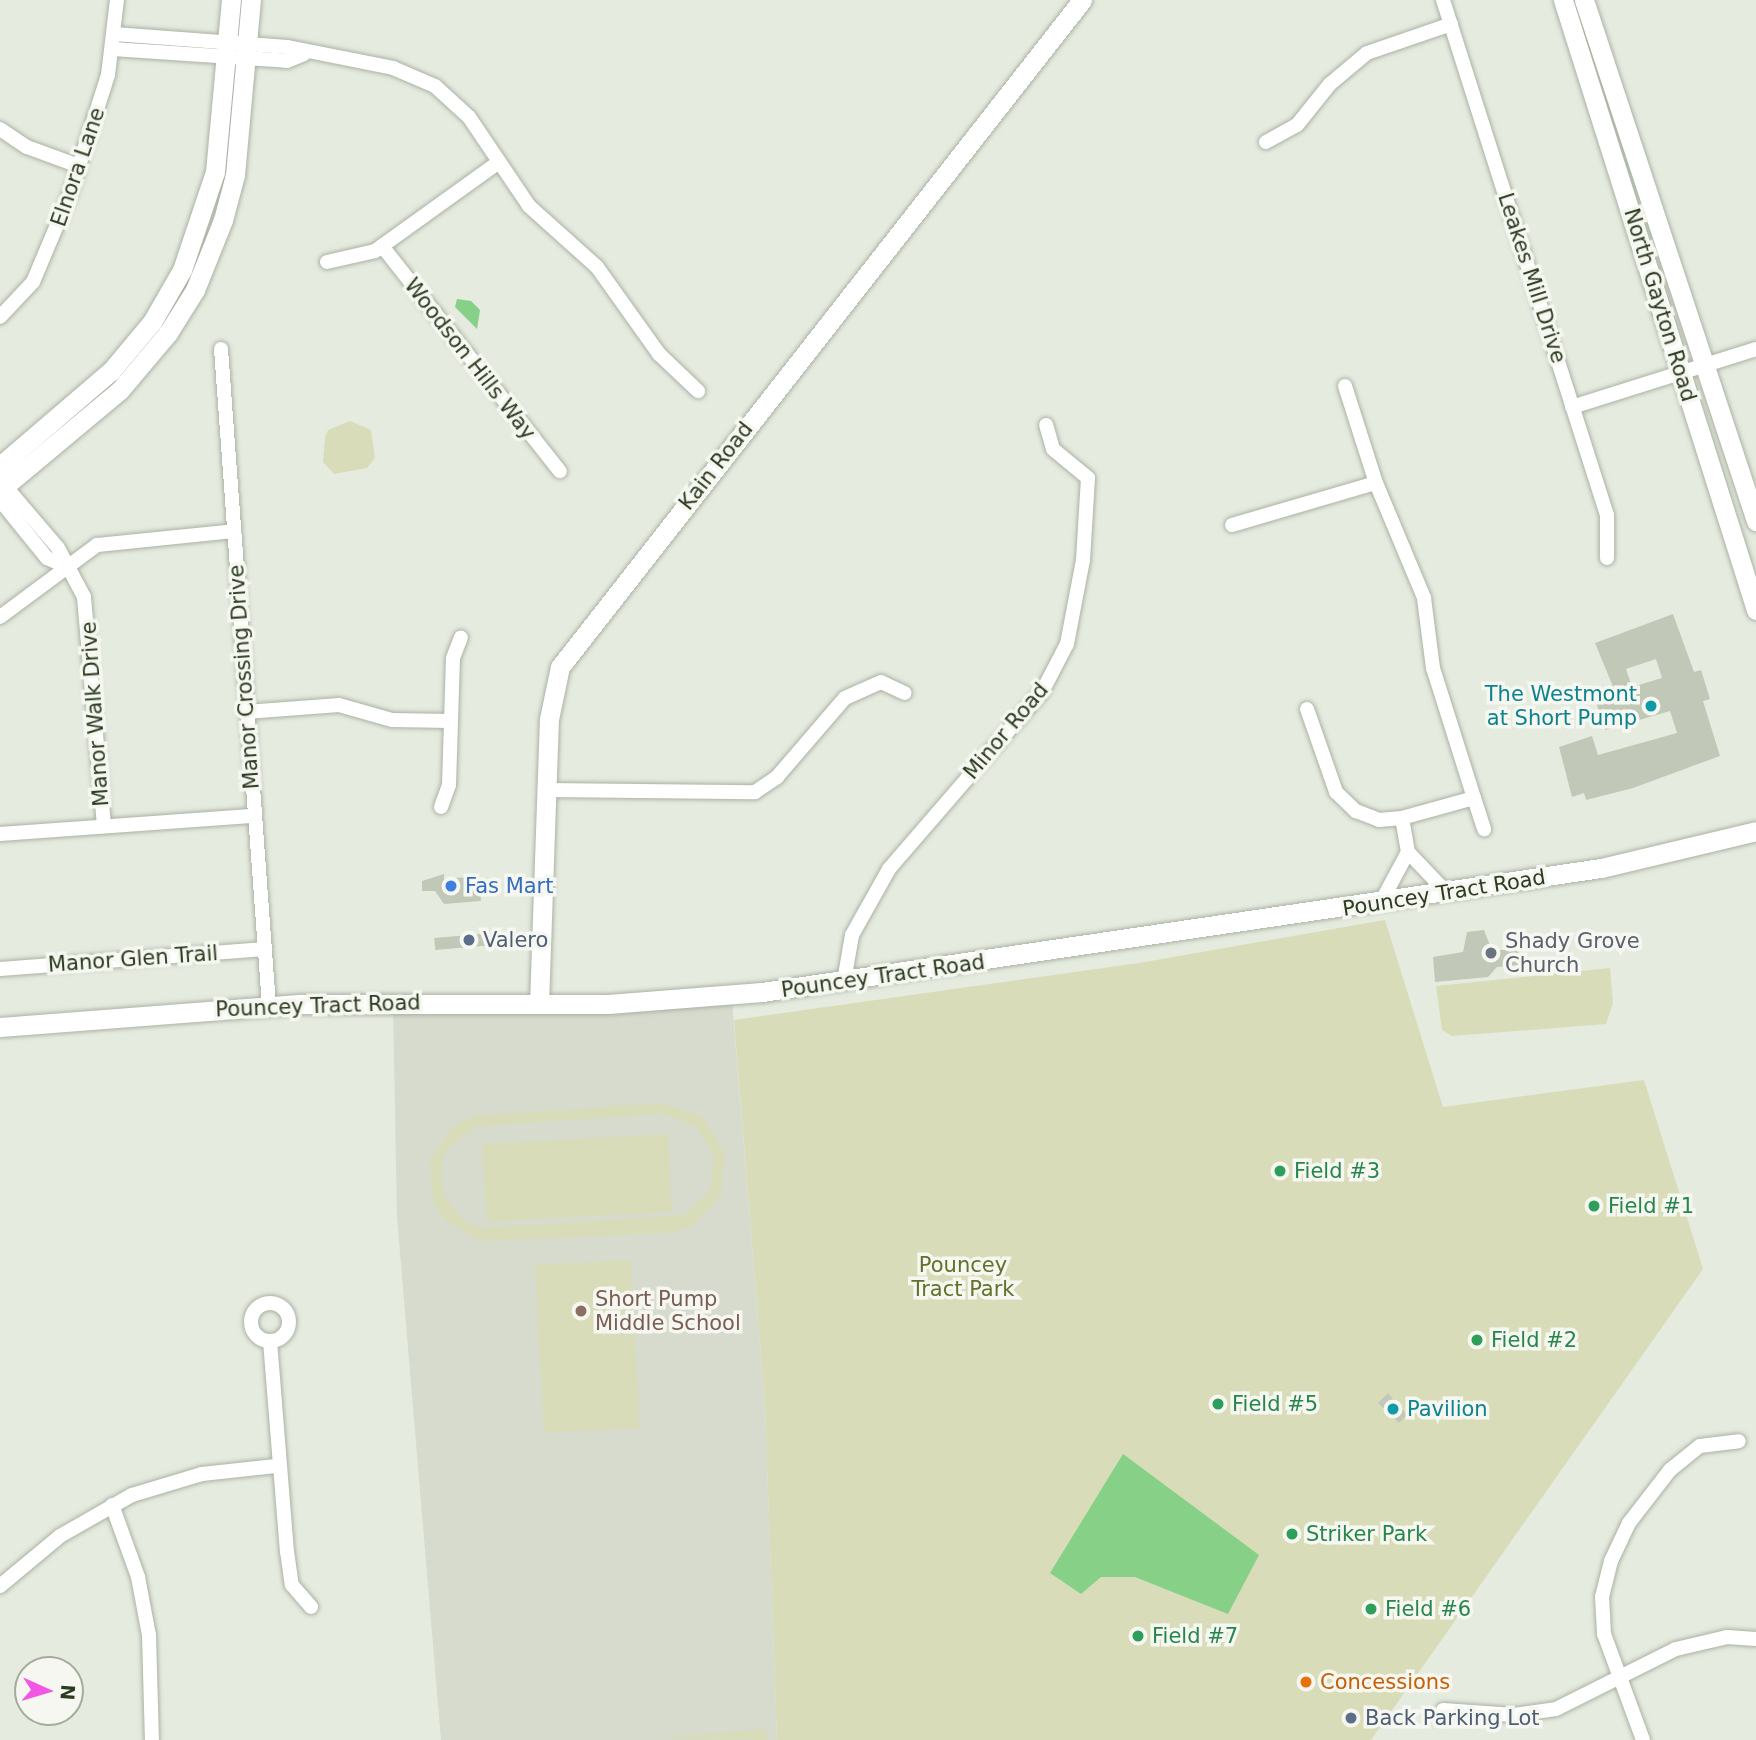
<!DOCTYPE html>
<html>
<head>
<meta charset="utf-8">
<style>
	body { margin:0 }
	#map { position:relative; width:1756px; height:1740px; overflow:hidden; background:#e6ebe0; font-family:"DejaVu Sans",sans-serif }
	div>[style] { position:absolute }
	.built>* { inset:0; background:#d6dbce }
	.green>* { inset:0; background:#d8dcb8; transform-origin:0 0 }
	.water>* { inset:0; background:#87d087 }
	.building>* { inset:0; background:#c1c8b8; transform-origin:0 0 }
	.roads { filter:drop-shadow(0 0 2px #aab3a3) drop-shadow(0 0 2px #aab3a3) }
	.street>* { height:14px; margin:-7px; padding:0 7px; transform-origin:7px; border-radius:7px; background:#fff }
	.street>.ring { margin:-7px; padding:0; box-sizing:content-box; background:none; border:14px solid #fff; border-radius:50% }
	.secondary>* { height:19px; margin:-9.5px; padding:0 9.5px; transform-origin:9.5px; border-radius:9.5px; background:#fff }
	.dots>* { width:19px; height:19px; translate:-50% -50%; box-sizing:border-box; border:4px solid #f5f7f0; border-radius:50% }
	span { translate:-50% -50%; white-space:nowrap; text-align:center; line-height:1.15; -webkit-text-stroke:7px #f5f7f0; paint-order:stroke }
	.street-label { font-size:21px; color:#2c3b21 }
	.culture-label { font-size:21px; color:#0d838f }
	.right { translate:-100% -50%; text-align:right }
	.left { translate:0 -50%; text-align:left }
	.shop-label { font-size:21px; color:#366cbe }
	.service-label { font-size:21px; color:#4e5e75 }
	.worship-label { font-size:21px; color:#5b616d }
	.leisure-label { font-size:21px; color:#27864d }
	.park-label { font-size:21px; color:#61722b }
	.education-label { font-size:21px; color:#785e54 }
	.food-label { font-size:21px; color:#c56008 }
	.north { position:absolute; left:14px; top:1656px; width:70px; height:70px; box-sizing:border-box; background:#f5f7f0; border:2px solid #a5ac9d; border-radius:50%; rotate:94deg; font-size:19px; font-weight:700; line-height:28px; text-align:center; color:#2c3b21 }
	.north::after { content:''; display:block; margin:auto; width:24px; height:32px; background:#f257e4; clip-path:polygon(50% 0,100% 100%,50% 72%,0 100%) }
</style>
</head>
<body>
<div id="map">
	<div class="built">
		<div style="clip-path:polygon(732px 1000px,765px 1405px,777px 1740px,441px 1740px,397px 1217px,393px 1004px)"></div>
	</div>
	<div class="green">
		<div style="clip-path:polygon(350px 421px,371px 430px,375px 458px,367px 468px,334px 474px,323px 462px,325px 437px,328px 430px)"></div>
		<div style="clip-path:polygon(1385px 920px,1443px 1107px,1644px 1080px,1703px 1269px,1371px 1740px,777px 1740px,765px 1405px,734px 1020px,1139px 963px)"></div>
		<div style="clip-path:polygon(1610px 968px,1613px 1003px,1606px 1024px,1452px 1036px,1442px 1030px,1436px 986px)"></div>
		<div style="clip-path:polygon(evenodd,662px 1103px,703px 1117px,725px 1154px,721px 1196px,691px 1227px,670px 1233px,480px 1241px,444px 1220px,433px 1202px,430px 1160px,454px 1126px,472px 1116px,662px 1103px,663px 1114px,696px 1126px,714px 1155px,710px 1190px,685px 1215px,481px 1228px,465px 1221px,444px 1195px,442px 1161px,450px 1146px,477px 1126px,663px 1114px)"></div>
		<div style="left:668px;top:1134px;width:78px;height:186px;rotate:87deg"></div>
		<div style="left:631px;top:1260px;width:168px;height:96px;rotate:87deg"></div>
		<div style="clip-path:polygon(767px 1729px,767px 1740px,651px 1738px)"></div>
	</div>
	<div class="water">
		<div style="clip-path:polygon(457px 299px,471px 301px,480px 310px,477px 329px,455px 307px)"></div>
		<div style="clip-path:polygon(1123px 1454px,1259px 1555px,1228px 1614px,1135px 1577px,1101px 1577px,1081px 1594px,1050px 1573px)"></div>
	</div>
	<div class="building">
		<div style="clip-path:polygon(evenodd,1673px 614px,1694px 672px,1701px 670px,1710px 699px,1703px 701px,1720px 756px,1633px 788px,1586px 800px,1584px 793px,1572px 797px,1559px 747px,1592px 736px,1598px 755px,1677px 733px,1670px 711px,1605px 730px,1594px 696px,1614px 689px,1595px 643px,1673px 614px,1656px 659px,1662px 678px,1632px 687px,1626px 669px,1656px 659px)"></div>
		<div style="clip-path:polygon(444px 874px,444px 879px,479px 876px,481px 901px,444px 904px,435px 891px,422px 891px,422px 881px)"></div>
		<div style="clip-path:polygon(1484px 930px,1492px 951px,1519px 948px,1520px 965px,1497px 967px,1488px 977px,1435px 982px,1433px 957px,1463px 952px,1467px 932px)"></div>
		<div style="left:504px;top:932px;width:12px;height:70px;rotate:85deg"></div>
		<div style="clip-path:polygon(1388px 1393px,1407px 1415px,1399px 1423px,1378px 1403px)"></div>
	</div>
	<div class="roads">
		<div class="street">
			<div style="left:1443px;top:0;width:540px;rotate:72.34deg"></div>
			<div style="left:1607px;top:515px;width:43px;rotate:90deg"></div>
			<div style="left:114px;top:34px;width:174px;rotate:4.3deg"></div>
			<div style="left:288px;top:47px;width:107px;rotate:11.3deg"></div>
			<div style="left:393px;top:68px;width:46px;rotate:23.2deg"></div>
			<div style="left:435px;top:86px;width:46px;rotate:42.4deg"></div>
			<div style="left:469px;top:117px;width:107px;rotate:56deg"></div>
			<div style="left:529px;top:206px;width:91px;rotate:41.9deg"></div>
			<div style="left:597px;top:267px;width:107px;rotate:54.5deg"></div>
			<div style="left:659px;top:354px;width:54px;rotate:43.5deg"></div>
			<div style="left:113px;top:49px;width:174px;rotate:3.9deg"></div>
			<div style="left:287px;top:61px;width:18px;rotate:-22deg"></div>
			<div style="left:0;top:129px;width:32px;rotate:34deg"></div>
			<div style="left:27px;top:147px;width:55px;rotate:20.1deg"></div>
			<div style="left:1266px;top:142px;width:35px;rotate:-29deg"></div>
			<div style="left:1297px;top:125px;width:53px;rotate:-51.2deg"></div>
			<div style="left:1330px;top:84px;width:48px;rotate:-40deg"></div>
			<div style="left:1367px;top:53px;width:89px;rotate:-19deg"></div>
			<div style="left:382px;top:246px;width:287px;rotate:51.7deg"></div>
			<div style="left:327px;top:262px;width:49px;rotate:-12.9deg"></div>
			<div style="left:375px;top:251px;width:153px;rotate:-35.7deg"></div>
			<div style="left:0;top:317px;width:48px;rotate:-46.7deg"></div>
			<div style="left:33px;top:282px;width:95px;rotate:-67.2deg"></div>
			<div style="left:70px;top:194px;width:125px;rotate:-72.3deg"></div>
			<div style="left:108px;top:75px;width:76px;rotate:-83.2deg"></div>
			<div style="left:221px;top:349px;width:659px;rotate:85.82deg"></div>
			<div style="left:1345px;top:386px;width:102px;rotate:72.3deg"></div>
			<div style="left:1572px;top:407px;width:193px;rotate:-17.5deg"></div>
			<div style="left:0;top:480px;width:89px;rotate:49.5deg"></div>
			<div style="left:58px;top:548px;width:55px;rotate:62deg"></div>
			<div style="left:84px;top:597px;width:230px;rotate:85deg"></div>
			<div style="left:0;top:500px;width:75px;rotate:51deg"></div>
			<div style="left:47px;top:558px;width:19px;rotate:25deg"></div>
			<div style="left:1232px;top:525px;width:150px;rotate:-16.3deg"></div>
			<div style="left:1376px;top:483px;width:125px;rotate:67.3deg"></div>
			<div style="left:1424px;top:598px;width:71px;rotate:82.7deg"></div>
			<div style="left:1433px;top:668px;width:136px;rotate:72.5deg"></div>
			<div style="left:1474px;top:798px;width:75px;rotate:164.5deg"></div>
			<div style="left:1402px;top:818px;width:35px;rotate:80deg"></div>
			<div style="left:1408px;top:852px;width:57px;rotate:46.4deg"></div>
			<div style="left:0;top:617px;width:121px;rotate:-36.6deg"></div>
			<div style="left:97px;top:545px;width:138px;rotate:-5.8deg"></div>
			<div style="left:1307px;top:709px;width:88px;rotate:70.7deg"></div>
			<div style="left:1336px;top:792px;width:28px;rotate:44deg"></div>
			<div style="left:1356px;top:811px;width:25px;rotate:21deg"></div>
			<div style="left:1379px;top:820px;width:23px;rotate:-5deg"></div>
			<div style="left:246px;top:712px;width:93px;rotate:-4.3deg"></div>
			<div style="left:339px;top:705px;width:55px;rotate:15.8deg"></div>
			<div style="left:392px;top:720px;width:59px;rotate:1deg"></div>
			<div style="left:547px;top:790px;width:208px;rotate:0.6deg"></div>
			<div style="left:755px;top:792px;width:27px;rotate:-34deg"></div>
			<div style="left:777px;top:777px;width:104px;rotate:-49.3deg"></div>
			<div style="left:845px;top:698px;width:39px;rotate:-24deg"></div>
			<div style="left:881px;top:682px;width:26px;rotate:25deg"></div>
			<div style="left:1474px;top:798px;width:33px;rotate:72deg"></div>
			<div style="left:441px;top:807px;width:23px;rotate:-70deg"></div>
			<div style="left:449px;top:785px;width:127px;rotate:-88.2deg"></div>
			<div style="left:453px;top:658px;width:22px;rotate:-69deg"></div>
			<div style="left:0;top:834px;width:255px;rotate:-4.1deg"></div>
			<div style="left:1380px;top:904px;width:59px;rotate:-61.7deg"></div>
			<div style="left:0;top:969px;width:266px;rotate:-4.3deg"></div>
			<div style="left:844px;top:981px;width:47px;rotate:-80.1deg"></div>
			<div style="left:852px;top:935px;width:76px;rotate:-60.7deg"></div>
			<div style="left:889px;top:869px;width:234px;rotate:-49.2deg"></div>
			<div style="left:1042px;top:692px;width:54px;rotate:-62.5deg"></div>
			<div style="left:1067px;top:644px;width:86px;rotate:-79.2deg"></div>
			<div style="left:1083px;top:560px;width:82px;rotate:-86.5deg"></div>
			<div style="left:1088px;top:478px;width:45px;rotate:-140.4deg"></div>
			<div style="left:1053px;top:449px;width:25px;rotate:-106deg"></div>
			<div class="ring" style="left:251px;top:1303px;width:24px;height:24px"></div>
			<div style="left:270px;top:1341px;width:211px;rotate:85.4deg"></div>
			<div style="left:287px;top:1551px;width:34px;rotate:82deg"></div>
			<div style="left:292px;top:1585px;width:29px;rotate:49deg"></div>
			<div style="left:112px;top:1505px;width:77px;rotate:70.1deg"></div>
			<div style="left:138px;top:1577px;width:59px;rotate:79.3deg"></div>
			<div style="left:149px;top:1635px;width:105px;rotate:88.4deg"></div>
			<div style="left:0;top:1586px;width:78px;rotate:-39.8deg"></div>
			<div style="left:60px;top:1536px;width:83px;rotate:-29.7deg"></div>
			<div style="left:132px;top:1495px;width:73px;rotate:-16.7deg"></div>
			<div style="left:202px;top:1474px;width:74px;rotate:-6.2deg"></div>
			<div style="left:1443px;top:1710px;width:71px;rotate:4deg"></div>
			<div style="left:1514px;top:1715px;width:42px;rotate:-8.1deg"></div>
			<div style="left:1556px;top:1709px;width:134px;rotate:-26.6deg"></div>
			<div style="left:1676px;top:1649px;width:52px;rotate:-13.2deg"></div>
			<div style="left:1727px;top:1637px;width:29px;rotate:4deg"></div>
			<div style="left:1643px;top:1740px;width:113px;rotate:-110.2deg"></div>
			<div style="left:1604px;top:1634px;width:37px;rotate:-93deg"></div>
			<div style="left:1602px;top:1597px;width:37px;rotate:-76deg"></div>
			<div style="left:1611px;top:1561px;width:42px;rotate:-64.7deg"></div>
			<div style="left:1629px;top:1523px;width:67px;rotate:-52.3deg"></div>
			<div style="left:1670px;top:1470px;width:38px;rotate:-39deg"></div>
			<div style="left:1700px;top:1446px;width:39px;rotate:-7deg"></div>
		</div>
		<div class="secondary">
			<div style="left:1563px;top:0;width:640px;rotate:72.44deg"></div>
			<div style="left:1584px;top:0;width:549px;rotate:71.73deg"></div>
			<div style="left:0;top:466px;width:146px;rotate:-40.6deg"></div>
			<div style="left:111px;top:371px;width:64px;rotate:-50.1deg"></div>
			<div style="left:152px;top:322px;width:60px;rotate:-60deg"></div>
			<div style="left:182px;top:270px;width:103px;rotate:-71.4deg"></div>
			<div style="left:215px;top:172px;width:173px;rotate:-84.7deg"></div>
			<div style="left:0;top:490px;width:156px;rotate:-39.8deg"></div>
			<div style="left:120px;top:390px;width:75px;rotate:-49.9deg"></div>
			<div style="left:168px;top:333px;width:51px;rotate:-57.9deg"></div>
			<div style="left:195px;top:290px;width:75px;rotate:-68.2deg"></div>
			<div style="left:223px;top:220px;width:47px;rotate:-75.1deg"></div>
			<div style="left:235px;top:175px;width:176px;rotate:-84.8deg"></div>
			<div style="left:539px;top:1004px;width:285px;rotate:-88deg"></div>
			<div style="left:549px;top:719px;width:53px;rotate:-78.1deg"></div>
			<div style="left:560px;top:667px;width:847px;rotate:-51.95deg"></div>
			<div style="left:0;top:1027px;width:303px;rotate:-4.4deg"></div>
			<div style="left:302px;top:1004px;width:306px"></div>
			<div style="left:608px;top:1004px;width:154px;rotate:-4.5deg"></div>
			<div style="left:762px;top:992px;width:848px;rotate:-8.41deg"></div>
			<div style="left:1601px;top:868px;width:159px;rotate:-13.4deg"></div>
		</div>
	</div>
	<div class="dots">
		<div style="left:1651px;top:706px;background:#0f9aa8"></div>
		<div style="left:451px;top:886px;background:#3f7fe0"></div>
		<div style="left:469px;top:940px;background:#5c6f8a"></div>
		<div style="left:1491px;top:953px;background:#6b7280"></div>
		<div style="left:1280px;top:1171px;background:#2e9e5b"></div>
		<div style="left:1594px;top:1206px;background:#2e9e5b"></div>
		<div style="left:581px;top:1311px;background:#8d6e63"></div>
		<div style="left:1477px;top:1340px;background:#2e9e5b"></div>
		<div style="left:1218px;top:1404px;background:#2e9e5b"></div>
		<div style="left:1393px;top:1409px;background:#0f9aa8"></div>
		<div style="left:1292px;top:1534px;background:#2e9e5b"></div>
		<div style="left:1371px;top:1609px;background:#2e9e5b"></div>
		<div style="left:1138px;top:1636px;background:#2e9e5b"></div>
		<div style="left:1306px;top:1682px;background:#e8710a"></div>
		<div style="left:1351px;top:1718px;background:#5c6f8a"></div>
	</div>
	<div class="street-label">
		<span style="left:78px;top:167px;rotate:-71deg">Elnora Lane</span>
		<span style="left:1532px;top:278px;rotate:72deg">Leakes Mill Drive</span>
		<span style="left:1660px;top:305px;rotate:73deg">North Gayton Road</span>
		<span style="left:470px;top:359px;rotate:52deg">Woodson Hills Way</span>
		<span style="left:716px;top:466px;rotate:-52deg">Kain Road</span>
		<span style="left:244px;top:677px;rotate:-94deg">Manor Crossing Drive</span>
		<span style="left:95px;top:714px;rotate:-94deg">Manor Walk Drive</span>
		<span style="left:1006px;top:731px;rotate:-50deg">Minor Road</span>
		<span style="left:1444px;top:893px;rotate:-9deg">Pouncey Tract Road</span>
		<span style="left:133px;top:959px;rotate:-4deg">Manor Glen Trail</span>
		<span style="left:883px;top:976px;rotate:-8deg">Pouncey Tract Road</span>
		<span style="left:318px;top:1006px;rotate:-2deg">Pouncey Tract Road</span>
	</div>
	<div class="culture-label">
		<span class="right" style="left:1637px;top:706px">The Westmont<br>at Short Pump</span>
		<span class="left" style="left:1407px;top:1409px">Pavilion</span>
	</div>
	<div class="shop-label">
		<span class="left" style="left:465px;top:886px">Fas Mart</span>
	</div>
	<div class="service-label">
		<span class="left" style="left:483px;top:940px">Valero</span>
		<span class="left" style="left:1365px;top:1718px">Back Parking Lot</span>
	</div>
	<div class="worship-label">
		<span class="left" style="left:1505px;top:953px">Shady Grove<br>Church</span>
	</div>
	<div class="leisure-label">
		<span class="left" style="left:1294px;top:1171px">Field #3</span>
		<span class="left" style="left:1608px;top:1206px">Field #1</span>
		<span class="left" style="left:1491px;top:1340px">Field #2</span>
		<span class="left" style="left:1232px;top:1404px">Field #5</span>
		<span class="left" style="left:1306px;top:1534px">Striker Park</span>
		<span class="left" style="left:1385px;top:1609px">Field #6</span>
		<span class="left" style="left:1152px;top:1636px">Field #7</span>
	</div>
	<div class="park-label">
		<span style="left:963px;top:1277px">Pouncey<br>Tract Park</span>
	</div>
	<div class="education-label">
		<span class="left" style="left:595px;top:1311px">Short Pump<br>Middle School</span>
	</div>
	<div class="food-label">
		<span class="left" style="left:1320px;top:1682px">Concessions</span>
	</div>
	<div class="north">N</div>
</div>
</body>
</html>
